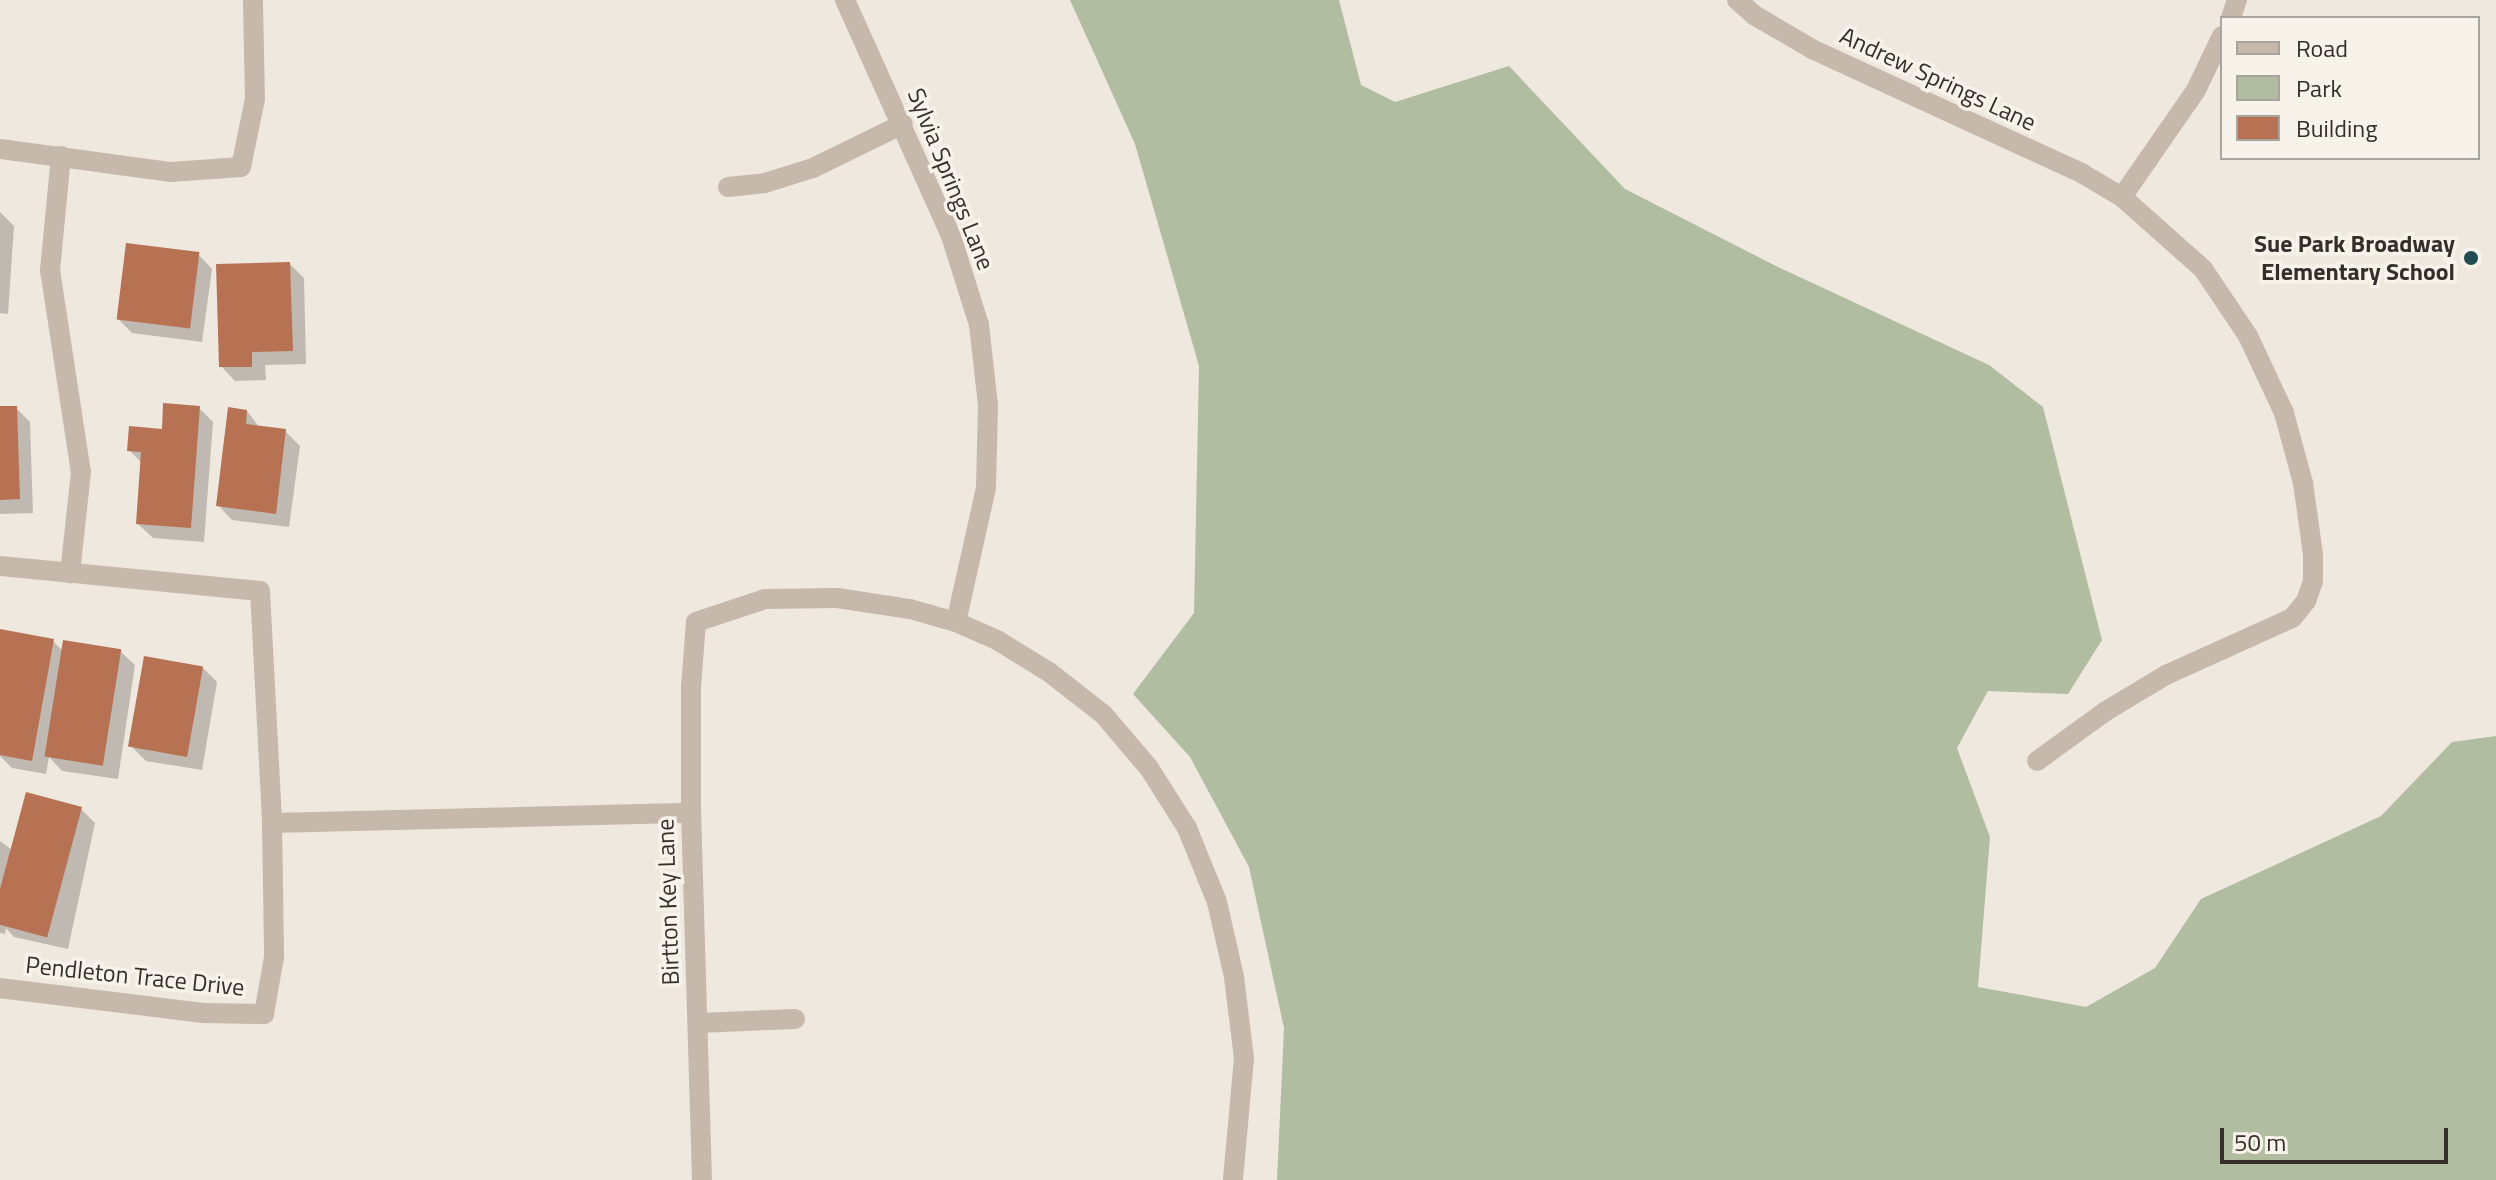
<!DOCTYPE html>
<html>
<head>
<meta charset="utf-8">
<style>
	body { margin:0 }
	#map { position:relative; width:2496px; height:1180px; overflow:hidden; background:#efe8de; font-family:"Titillium Web",sans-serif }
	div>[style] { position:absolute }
	.green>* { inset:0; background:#b1bda0 }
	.shadow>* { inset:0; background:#0003 }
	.building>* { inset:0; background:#b77254; transform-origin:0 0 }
	.street>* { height:20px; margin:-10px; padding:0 10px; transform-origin:10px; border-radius:10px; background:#c6b9ab }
	.dots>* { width:22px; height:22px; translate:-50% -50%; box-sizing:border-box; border:4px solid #f7f2ea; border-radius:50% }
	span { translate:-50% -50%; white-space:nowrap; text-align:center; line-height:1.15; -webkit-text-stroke:7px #f7f2ea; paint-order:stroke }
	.street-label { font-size:24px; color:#352e29 }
	.poi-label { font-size:24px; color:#352e29; font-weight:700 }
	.right { translate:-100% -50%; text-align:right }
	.legend { position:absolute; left:2220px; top:16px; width:260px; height:144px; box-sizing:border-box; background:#f7f2ea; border:2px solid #a9a49d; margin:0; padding:10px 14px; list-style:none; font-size:24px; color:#352e29 }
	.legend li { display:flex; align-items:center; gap:16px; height:40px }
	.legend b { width:40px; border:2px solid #a9a49d }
	.scale { position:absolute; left:2220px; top:1128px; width:228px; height:36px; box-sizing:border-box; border:4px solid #352e29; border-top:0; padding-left:10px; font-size:24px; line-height:28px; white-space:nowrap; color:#352e29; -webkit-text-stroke:6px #f7f2ea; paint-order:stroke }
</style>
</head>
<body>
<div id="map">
	<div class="green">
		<div style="clip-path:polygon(1070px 0,1339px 0,1361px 85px,1395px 102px,1509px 66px,1625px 189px,1778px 267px,1989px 365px,2043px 407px,2102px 640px,2068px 694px,1988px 691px,1957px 748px,1990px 837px,1978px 987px,2086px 1007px,2155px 968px,2201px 899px,2381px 816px,2452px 742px,2496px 736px,2496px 1180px,1277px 1180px,1284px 1028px,1249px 867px,1190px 757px,1133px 694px,1194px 613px,1199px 366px,1135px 144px)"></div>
	</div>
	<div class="shadow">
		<div style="clip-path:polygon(0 212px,14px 226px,8px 314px,0 313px)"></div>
		<div style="clip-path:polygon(198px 254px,212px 269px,202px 342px,132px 333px,118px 319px)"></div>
		<div style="clip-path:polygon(290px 264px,304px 278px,306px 364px,265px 365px,266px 380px,235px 381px,221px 366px)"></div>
		<div style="clip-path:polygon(0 408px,16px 408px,30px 422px,33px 513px,0 514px)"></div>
		<div style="clip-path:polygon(199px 408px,213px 422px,204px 542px,153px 538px,138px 524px,143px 464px,129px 450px)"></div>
		<div style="clip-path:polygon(247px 411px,260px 428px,285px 431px,300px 446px,289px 527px,232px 520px,218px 505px)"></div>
		<div style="clip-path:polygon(0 631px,53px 641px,63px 651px,120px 651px,135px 665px,118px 779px,62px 771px,49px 757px,46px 774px,12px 768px,0 756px)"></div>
		<div style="clip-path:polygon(202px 667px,217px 682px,202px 770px,146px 761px,131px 746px)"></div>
		<div style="clip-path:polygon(81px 809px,95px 823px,68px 949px,14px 937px,6px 928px,5px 934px,0 933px,0 841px,15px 852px)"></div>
	</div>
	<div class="building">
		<div style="left:126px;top:243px;width:74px;height:77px;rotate:7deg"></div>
		<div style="clip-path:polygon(290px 262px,293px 351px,252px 352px,252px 367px,219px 367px,216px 264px)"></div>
		<div style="clip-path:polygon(163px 403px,200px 406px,191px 528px,136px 524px,141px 452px,127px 451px,129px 426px,162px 429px)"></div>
		<div style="clip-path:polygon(0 406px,17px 406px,20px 499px,0 500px)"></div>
		<div style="clip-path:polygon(228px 407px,247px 410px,246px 424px,286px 429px,276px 514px,216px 506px)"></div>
		<div style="clip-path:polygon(0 629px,54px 639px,32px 761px,0 755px)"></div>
		<div style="left:63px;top:640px;width:59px;height:118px;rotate:9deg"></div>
		<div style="left:144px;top:656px;width:60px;height:92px;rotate:10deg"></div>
		<div style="left:26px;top:792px;width:58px;height:135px;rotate:15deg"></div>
	</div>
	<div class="street">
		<div style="left:845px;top:0;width:259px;rotate:65.8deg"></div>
		<div style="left:951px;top:236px;width:93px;rotate:72.5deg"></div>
		<div style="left:979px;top:325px;width:81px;rotate:83.6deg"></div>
		<div style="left:988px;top:405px;width:83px;rotate:91.4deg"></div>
		<div style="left:986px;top:488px;width:137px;rotate:102.6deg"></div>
		<div style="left:1737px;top:0;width:23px;rotate:41deg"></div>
		<div style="left:1754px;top:15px;width:69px;rotate:30.3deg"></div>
		<div style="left:1814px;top:50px;width:296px;rotate:24.7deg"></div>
		<div style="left:2083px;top:174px;width:45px;rotate:30.5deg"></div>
		<div style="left:2122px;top:197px;width:108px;rotate:41.6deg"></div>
		<div style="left:2203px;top:269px;width:81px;rotate:56.1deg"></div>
		<div style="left:2248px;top:336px;width:85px;rotate:64.9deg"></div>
		<div style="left:2284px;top:413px;width:73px;rotate:74.8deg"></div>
		<div style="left:2303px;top:483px;width:72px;rotate:82deg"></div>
		<div style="left:2313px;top:554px;width:27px;rotate:90deg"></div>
		<div style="left:2313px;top:581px;width:21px;rotate:109deg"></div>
		<div style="left:2306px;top:601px;width:22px;rotate:129deg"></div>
		<div style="left:2292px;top:618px;width:138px;rotate:155.7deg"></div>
		<div style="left:2166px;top:675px;width:70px;rotate:149deg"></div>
		<div style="left:2106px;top:711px;width:85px;rotate:144.1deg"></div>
		<div style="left:2231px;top:18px;width:19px;rotate:-72deg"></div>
		<div style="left:0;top:149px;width:173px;rotate:7.7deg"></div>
		<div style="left:171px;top:172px;width:70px;rotate:-4.1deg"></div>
		<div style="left:241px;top:167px;width:69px;rotate:-78.4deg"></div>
		<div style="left:255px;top:99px;width:99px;rotate:-91.2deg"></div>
		<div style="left:61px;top:156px;width:115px;rotate:95.5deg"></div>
		<div style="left:50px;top:270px;width:204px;rotate:81.3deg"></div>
		<div style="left:81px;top:472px;width:102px;rotate:96.2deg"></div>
		<div style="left:728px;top:187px;width:37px;rotate:-6deg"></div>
		<div style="left:765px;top:183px;width:50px;rotate:-17.4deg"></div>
		<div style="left:813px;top:168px;width:100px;rotate:-26.1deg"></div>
		<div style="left:2122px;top:197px;width:130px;rotate:-55.3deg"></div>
		<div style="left:2196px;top:90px;width:60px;rotate:-64.3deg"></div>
		<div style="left:0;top:566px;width:261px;rotate:5.5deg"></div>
		<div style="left:260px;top:591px;width:232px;rotate:87deg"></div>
		<div style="left:272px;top:823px;width:134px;rotate:89.1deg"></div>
		<div style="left:274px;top:957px;width:58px;rotate:100deg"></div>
		<div style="left:264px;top:1014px;width:61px;rotate:-179.1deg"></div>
		<div style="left:203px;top:1013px;width:205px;rotate:-173deg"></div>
		<div style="left:272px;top:823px;width:419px;rotate:-1.4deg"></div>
		<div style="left:699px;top:1023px;width:96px;rotate:-2.4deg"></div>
		<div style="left:702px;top:1180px;width:367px;rotate:-91.7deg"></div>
		<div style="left:691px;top:813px;width:126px;rotate:-90deg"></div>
		<div style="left:691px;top:687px;width:65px;rotate:-85.6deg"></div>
		<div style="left:696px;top:622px;width:73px;rotate:-18.4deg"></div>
		<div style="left:765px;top:599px;width:72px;rotate:-0.8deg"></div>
		<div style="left:837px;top:598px;width:74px;rotate:8.6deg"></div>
		<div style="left:910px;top:609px;width:48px;rotate:15.8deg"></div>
		<div style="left:956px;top:622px;width:45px;rotate:23.7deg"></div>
		<div style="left:997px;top:640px;width:61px;rotate:31.6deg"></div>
		<div style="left:1049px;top:672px;width:68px;rotate:37.9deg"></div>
		<div style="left:1103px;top:714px;width:71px;rotate:49.6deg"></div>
		<div style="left:1149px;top:768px;width:71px;rotate:57.7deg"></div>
		<div style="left:1187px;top:828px;width:80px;rotate:67.9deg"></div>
		<div style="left:1217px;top:902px;width:77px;rotate:77.2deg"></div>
		<div style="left:1234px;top:977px;width:82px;rotate:83deg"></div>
		<div style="left:1244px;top:1058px;width:122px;rotate:95.2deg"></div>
	</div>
	<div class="dots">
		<div style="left:2471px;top:258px;background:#244b51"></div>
	</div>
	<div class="street-label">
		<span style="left:1938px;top:79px;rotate:25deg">Andrew Springs Lane</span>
		<span style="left:951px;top:179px;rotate:68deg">Sylvia Springs Lane</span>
		<span style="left:668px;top:902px;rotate:-92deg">Birtton Key Lane</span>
		<span style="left:135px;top:976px;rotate:6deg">Pendleton Trace Drive</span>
	</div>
	<div class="poi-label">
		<span class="right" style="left:2455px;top:258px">Sue Park Broadway<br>Elementary School</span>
	</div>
	<ul class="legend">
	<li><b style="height:10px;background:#c6b9ab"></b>Road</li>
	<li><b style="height:22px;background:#b1bda0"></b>Park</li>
	<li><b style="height:22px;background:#b77254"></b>Building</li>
	</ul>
	<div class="scale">50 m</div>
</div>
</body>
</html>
